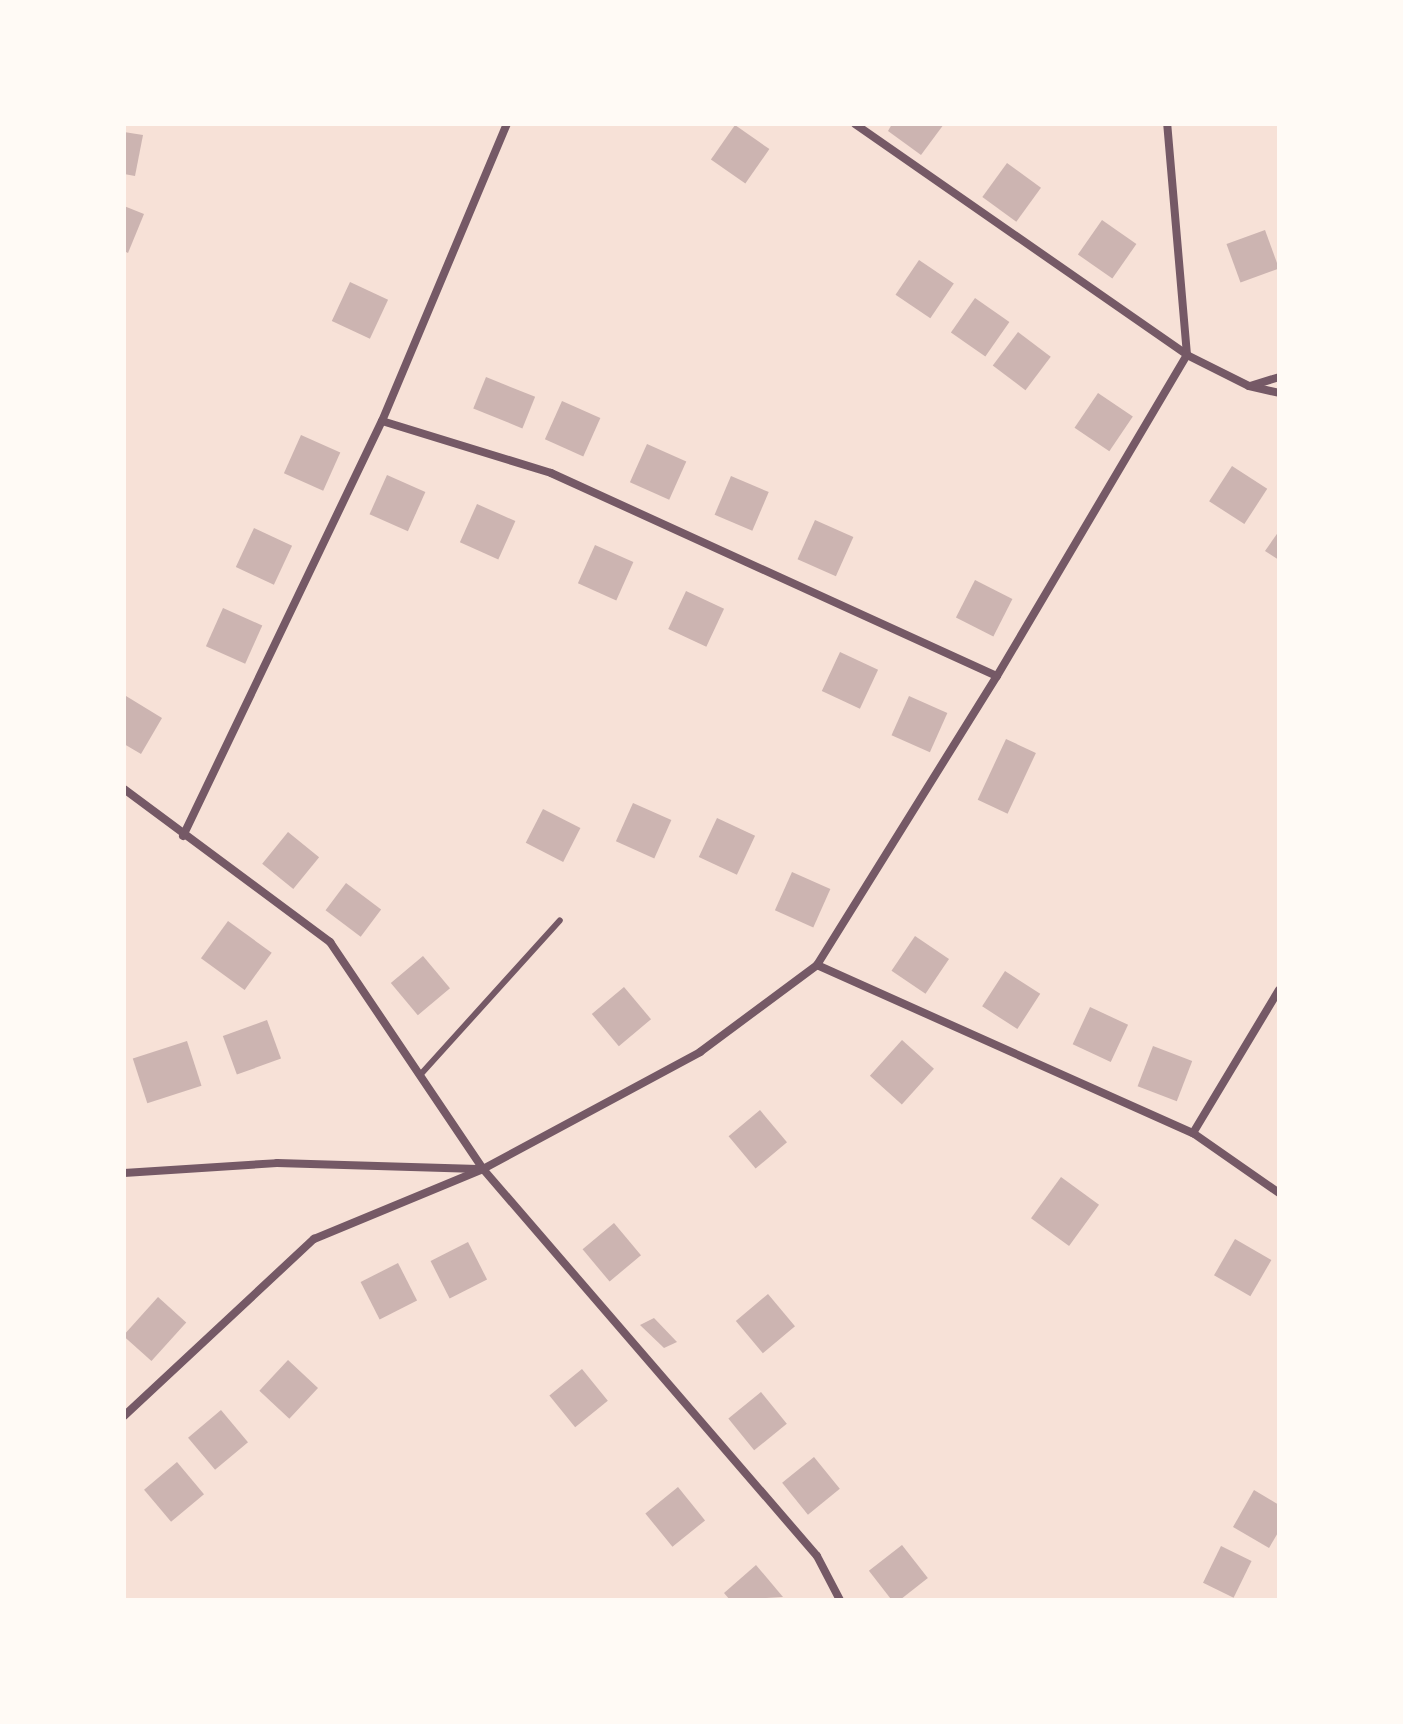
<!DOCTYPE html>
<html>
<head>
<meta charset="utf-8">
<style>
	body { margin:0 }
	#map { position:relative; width:1403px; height:1724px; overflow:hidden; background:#f7e1d7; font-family:Manrope,sans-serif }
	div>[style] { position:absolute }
	.building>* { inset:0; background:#ccb4b1; transform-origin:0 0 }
	.service>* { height:6px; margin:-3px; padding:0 3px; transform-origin:3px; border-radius:3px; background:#755966 }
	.minor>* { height:8px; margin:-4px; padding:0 4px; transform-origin:4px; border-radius:4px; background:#755966 }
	span { translate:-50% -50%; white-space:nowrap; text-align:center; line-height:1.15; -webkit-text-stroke:7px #fffaf5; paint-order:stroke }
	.frame { position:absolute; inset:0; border:126px solid #fffaf5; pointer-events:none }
</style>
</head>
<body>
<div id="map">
	<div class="building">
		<div style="clip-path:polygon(892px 124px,944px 124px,921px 155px,888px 131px)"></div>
		<div style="left:735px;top:125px;width:42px;height:42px;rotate:35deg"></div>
		<div style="clip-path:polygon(124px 132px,143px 135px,135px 176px,124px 174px)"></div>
		<div style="left:1007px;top:163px;width:42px;height:42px;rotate:36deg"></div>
		<div style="clip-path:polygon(124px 206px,144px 214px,128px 253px,124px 251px)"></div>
		<div style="left:1102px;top:220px;width:42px;height:42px;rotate:35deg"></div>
		<div style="left:1265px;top:230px;width:41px;height:41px;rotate:70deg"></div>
		<div style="left:919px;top:260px;width:42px;height:42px;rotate:34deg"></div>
		<div style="left:350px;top:282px;width:42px;height:43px;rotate:25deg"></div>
		<div style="left:975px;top:298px;width:42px;height:42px;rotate:35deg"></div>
		<div style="left:1018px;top:332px;width:41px;height:42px;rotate:37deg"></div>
		<div style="left:486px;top:377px;width:53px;height:34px;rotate:22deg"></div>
		<div style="left:1098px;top:393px;width:42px;height:42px;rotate:34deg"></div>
		<div style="left:562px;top:401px;width:42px;height:42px;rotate:24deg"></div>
		<div style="left:301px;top:435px;width:43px;height:42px;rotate:24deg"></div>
		<div style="left:647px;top:444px;width:43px;height:42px;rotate:24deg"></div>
		<div style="left:1232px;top:466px;width:42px;height:42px;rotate:33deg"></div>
		<div style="left:387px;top:475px;width:42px;height:43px;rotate:24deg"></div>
		<div style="left:731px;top:476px;width:41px;height:42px;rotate:23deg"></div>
		<div style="left:477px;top:504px;width:42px;height:42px;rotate:24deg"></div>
		<div style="left:815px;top:520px;width:42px;height:43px;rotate:24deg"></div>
		<div style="left:254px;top:528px;width:42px;height:43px;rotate:25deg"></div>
		<div style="clip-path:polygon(1279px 531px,1279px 560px,1265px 551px)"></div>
		<div style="left:595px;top:545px;width:42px;height:42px;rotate:24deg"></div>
		<div style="left:975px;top:580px;width:42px;height:42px;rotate:27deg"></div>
		<div style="left:686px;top:591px;width:42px;height:42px;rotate:25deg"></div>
		<div style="left:223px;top:608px;width:43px;height:42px;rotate:24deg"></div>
		<div style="left:840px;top:652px;width:42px;height:43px;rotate:25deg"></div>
		<div style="clip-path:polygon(126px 696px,162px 718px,141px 754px,124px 744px)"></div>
		<div style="left:909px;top:696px;width:42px;height:43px;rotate:24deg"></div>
		<div style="left:1006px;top:739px;width:33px;height:67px;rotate:25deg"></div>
		<div style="left:633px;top:803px;width:42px;height:42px;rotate:24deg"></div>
		<div style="left:543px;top:809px;width:42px;height:38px;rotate:27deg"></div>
		<div style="left:717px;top:818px;width:42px;height:43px;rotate:25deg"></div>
		<div style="left:288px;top:832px;width:40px;height:41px;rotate:39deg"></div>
		<div style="left:792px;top:872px;width:42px;height:42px;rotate:24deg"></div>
		<div style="left:346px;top:883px;width:44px;height:34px;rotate:37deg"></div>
		<div style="left:228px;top:921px;width:54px;height:46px;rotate:36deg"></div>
		<div style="left:915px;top:936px;width:41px;height:42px;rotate:34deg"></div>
		<div style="left:423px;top:956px;width:42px;height:42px;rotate:50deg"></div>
		<div style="left:1005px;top:971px;width:42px;height:42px;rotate:33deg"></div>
		<div style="left:624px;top:987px;width:42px;height:42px;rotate:50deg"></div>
		<div style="left:1090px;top:1007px;width:42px;height:41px;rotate:25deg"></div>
		<div style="left:267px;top:1020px;width:41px;height:47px;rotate:70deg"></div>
		<div style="left:902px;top:1040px;width:43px;height:48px;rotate:42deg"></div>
		<div style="left:187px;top:1041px;width:47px;height:57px;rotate:72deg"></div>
		<div style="left:1153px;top:1046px;width:42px;height:43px;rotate:21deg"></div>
		<div style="left:760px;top:1110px;width:42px;height:41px;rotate:50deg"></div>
		<div style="left:1061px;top:1177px;width:47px;height:51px;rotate:36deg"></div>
		<div style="left:614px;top:1223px;width:42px;height:41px;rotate:50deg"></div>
		<div style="left:1235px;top:1239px;width:42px;height:42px;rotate:30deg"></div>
		<div style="left:468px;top:1242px;width:42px;height:42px;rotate:63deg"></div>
		<div style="left:398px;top:1263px;width:42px;height:42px;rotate:63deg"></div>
		<div style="left:768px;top:1294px;width:42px;height:42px;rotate:50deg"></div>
		<div style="left:158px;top:1297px;width:38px;height:52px;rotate:42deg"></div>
		<div style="clip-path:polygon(654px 1318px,677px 1342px,664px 1348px,640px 1325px)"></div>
		<div style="left:288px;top:1360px;width:41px;height:42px;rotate:43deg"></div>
		<div style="left:582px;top:1369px;width:41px;height:42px;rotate:51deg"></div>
		<div style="left:761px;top:1392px;width:41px;height:42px;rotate:51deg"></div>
		<div style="left:221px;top:1410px;width:42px;height:43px;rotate:50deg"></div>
		<div style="left:814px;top:1457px;width:41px;height:41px;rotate:51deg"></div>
		<div style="left:177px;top:1462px;width:42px;height:43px;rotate:50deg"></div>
		<div style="left:678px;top:1487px;width:43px;height:42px;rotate:51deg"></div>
		<div style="clip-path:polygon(1254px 1490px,1279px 1505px,1279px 1531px,1269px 1548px,1233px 1527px)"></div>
		<div style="left:902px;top:1545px;width:42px;height:42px;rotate:52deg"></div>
		<div style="left:1221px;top:1546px;width:34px;height:41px;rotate:26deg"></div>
		<div style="clip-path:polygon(756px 1565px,783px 1597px,730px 1600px,724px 1593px)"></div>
	</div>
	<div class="service">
		<div style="left:421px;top:1074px;width:207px;rotate:-47.9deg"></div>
	</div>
	<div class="minor">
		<div style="left:855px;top:124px;width:404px;rotate:34.8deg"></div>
		<div style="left:1187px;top:355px;width:69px;rotate:26.6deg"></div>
		<div style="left:1249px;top:386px;width:31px;rotate:13deg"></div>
		<div style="left:1250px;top:386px;width:30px;rotate:-17deg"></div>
		<div style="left:382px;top:421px;width:177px;rotate:17.1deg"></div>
		<div style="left:551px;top:473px;width:490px;rotate:24.5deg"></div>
		<div style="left:124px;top:789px;width:257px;rotate:36.6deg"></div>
		<div style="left:330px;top:942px;width:274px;rotate:56deg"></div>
		<div style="left:483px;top:1169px;width:511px;rotate:49.2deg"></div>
		<div style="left:817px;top:1556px;width:50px;rotate:62.4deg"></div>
		<div style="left:183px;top:836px;width:460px;rotate:-64.4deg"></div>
		<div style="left:382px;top:421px;width:322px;rotate:-67.2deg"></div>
		<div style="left:817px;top:965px;width:412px;rotate:24.1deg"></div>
		<div style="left:1193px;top:1133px;width:105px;rotate:34.9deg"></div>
		<div style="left:1193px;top:1133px;width:167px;rotate:-59deg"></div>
		<div style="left:124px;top:1173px;width:153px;rotate:-3.7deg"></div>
		<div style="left:277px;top:1163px;width:201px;rotate:1.7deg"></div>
		<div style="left:124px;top:1416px;width:260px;rotate:-43deg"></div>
		<div style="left:314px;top:1239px;width:183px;rotate:-22.5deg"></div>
		<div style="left:483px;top:1169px;width:247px;rotate:-28.3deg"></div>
		<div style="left:700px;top:1052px;width:146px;rotate:-36.6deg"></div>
		<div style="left:817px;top:965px;width:340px;rotate:-58.1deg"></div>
		<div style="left:997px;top:676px;width:373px;rotate:-59.4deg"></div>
		<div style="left:1187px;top:355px;width:232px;rotate:-94.9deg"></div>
	</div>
	<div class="frame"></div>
</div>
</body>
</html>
